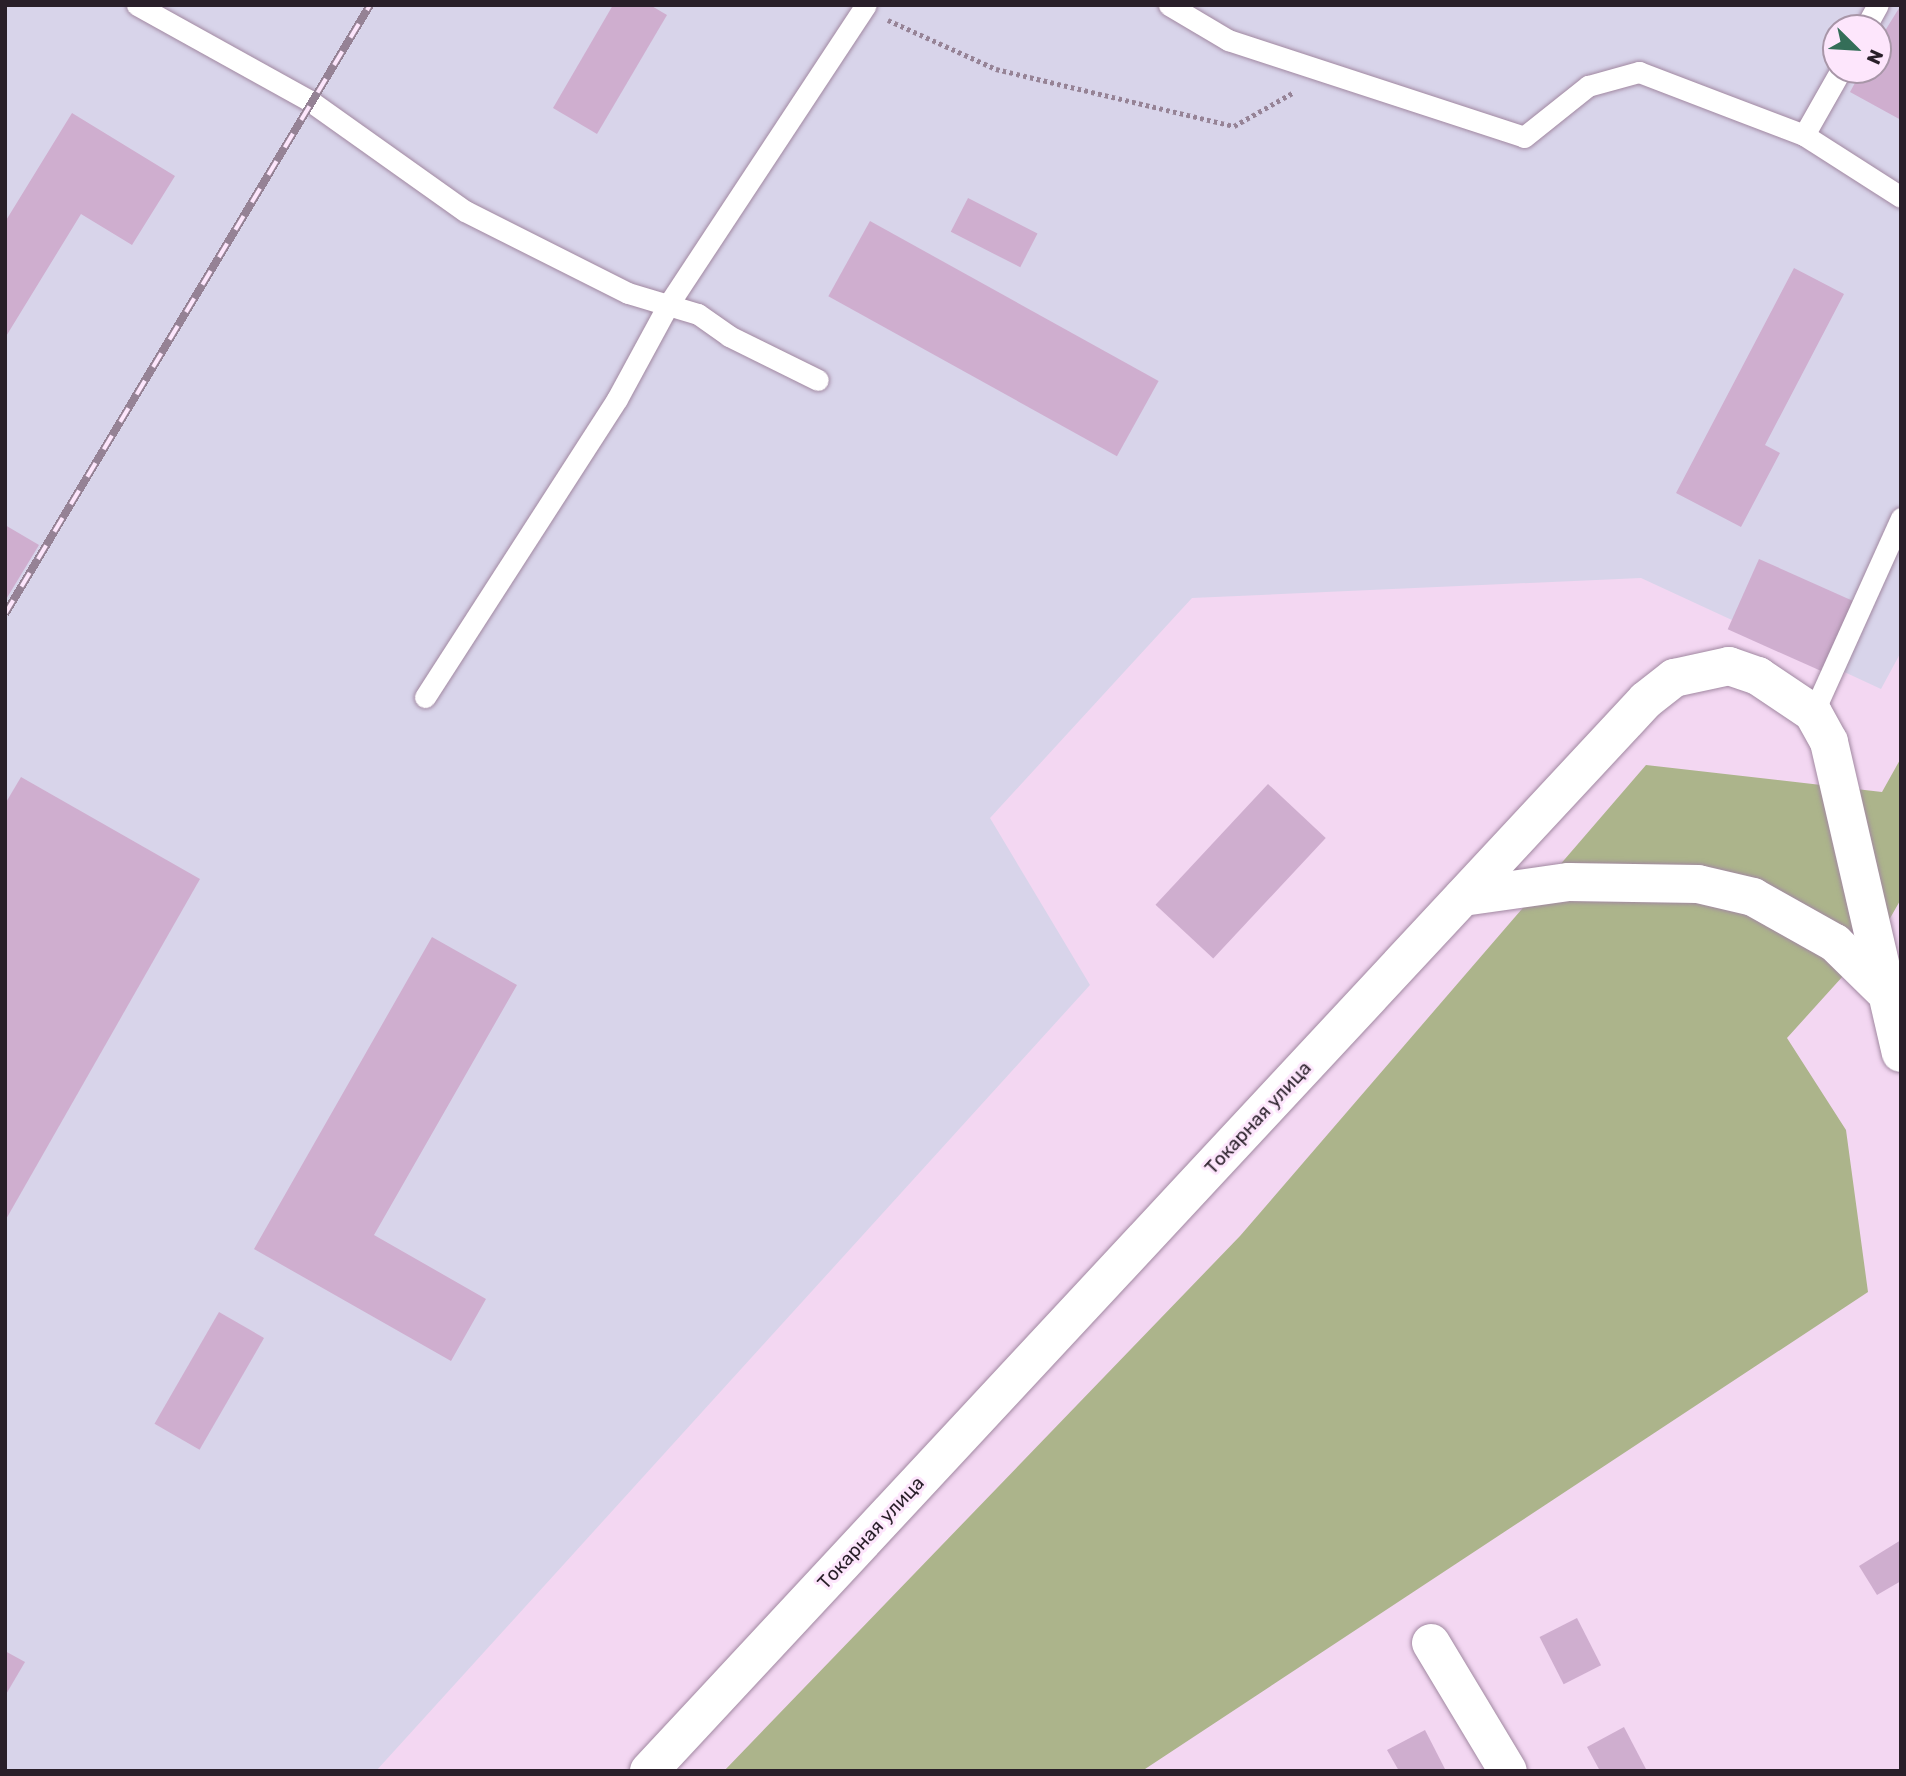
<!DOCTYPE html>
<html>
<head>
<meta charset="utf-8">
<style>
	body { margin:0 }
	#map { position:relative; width:1906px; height:1776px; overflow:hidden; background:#f3d7f2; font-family:Rubik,sans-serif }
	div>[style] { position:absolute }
	.industrial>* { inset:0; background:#d8d4ea }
	.forest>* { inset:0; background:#acb48b }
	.building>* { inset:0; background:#cfaecf; transform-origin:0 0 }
	.path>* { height:4.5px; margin-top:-2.25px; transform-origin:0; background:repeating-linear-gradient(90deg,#968396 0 3.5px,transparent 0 7px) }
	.roads { filter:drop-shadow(0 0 2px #a188a1) drop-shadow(0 0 2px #a188a1) }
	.service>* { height:21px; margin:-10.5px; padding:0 10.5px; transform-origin:10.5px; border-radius:10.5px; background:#fff }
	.minor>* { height:38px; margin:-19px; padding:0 19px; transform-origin:19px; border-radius:19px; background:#fff }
	.rail>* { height:8px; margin-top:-4px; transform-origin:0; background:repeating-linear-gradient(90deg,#fde6fc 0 16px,#958295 0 32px); box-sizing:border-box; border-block:2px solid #958295 }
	span { translate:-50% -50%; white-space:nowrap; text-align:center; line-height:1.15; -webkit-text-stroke:6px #fde6fc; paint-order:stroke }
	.street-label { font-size:19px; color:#291f29 }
	.frame { position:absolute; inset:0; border:7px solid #291f29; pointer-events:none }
	.north { position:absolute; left:1822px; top:14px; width:70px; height:70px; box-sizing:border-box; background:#fde6fc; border:2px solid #a896a8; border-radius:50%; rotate:114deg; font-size:19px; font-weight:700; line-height:28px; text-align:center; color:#291f29 }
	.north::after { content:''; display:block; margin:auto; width:24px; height:32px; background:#346e58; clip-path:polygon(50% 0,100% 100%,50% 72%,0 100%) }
</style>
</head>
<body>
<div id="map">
	<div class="industrial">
		<div style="clip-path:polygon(evenodd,5px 5px,1901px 5px,1901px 652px,1881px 689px,1641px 578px,1192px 598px,990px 818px,1090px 985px,376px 1771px,5px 1771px,5px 5px,1836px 28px,1878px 28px,1878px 70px,1836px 70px,1836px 28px)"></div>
	</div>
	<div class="forest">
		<div style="clip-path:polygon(1901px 758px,1901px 899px,1881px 934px,1787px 1038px,1846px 1130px,1868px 1292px,1142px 1771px,724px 1771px,1240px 1236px,1646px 765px,1882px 792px)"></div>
	</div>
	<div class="building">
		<div style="clip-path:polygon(613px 5px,650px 5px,667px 15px,597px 134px,553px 108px)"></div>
		<div style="clip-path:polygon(1901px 5px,1901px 120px,1850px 92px,1862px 70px,1878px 70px,1878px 42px)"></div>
		<div style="clip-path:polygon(72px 113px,175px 176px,132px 245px,81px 214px,5px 338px,5px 222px)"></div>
		<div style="left:968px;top:198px;width:78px;height:38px;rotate:27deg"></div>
		<div style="left:870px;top:221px;width:330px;height:86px;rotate:29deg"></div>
		<div style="clip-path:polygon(1794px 268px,1844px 294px,1765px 445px,1780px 453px,1741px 527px,1676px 493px)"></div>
		<div style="clip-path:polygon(5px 525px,39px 545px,5px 601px)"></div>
		<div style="left:1759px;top:559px;width:103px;height:77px;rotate:24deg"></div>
		<div style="clip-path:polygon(21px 777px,200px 879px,5px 1221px,5px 804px)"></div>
		<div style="left:1268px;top:784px;width:79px;height:165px;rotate:43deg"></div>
		<div style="clip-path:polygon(432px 937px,517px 985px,374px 1235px,486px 1299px,451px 1361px,254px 1249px)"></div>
		<div style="left:219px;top:1312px;width:52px;height:129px;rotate:30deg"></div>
		<div style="clip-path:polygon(1901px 1540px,1901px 1581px,1877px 1595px,1859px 1566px)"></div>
		<div style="left:1577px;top:1618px;width:53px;height:42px;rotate:63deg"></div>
		<div style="clip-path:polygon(5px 1651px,25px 1662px,5px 1696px)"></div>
		<div style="clip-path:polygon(1624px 1727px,1647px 1771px,1600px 1771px,1587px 1747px)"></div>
		<div style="clip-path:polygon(1425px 1730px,1446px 1771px,1399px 1771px,1387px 1750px)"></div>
	</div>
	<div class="path">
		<div style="left:888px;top:20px;width:119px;rotate:24.4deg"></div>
		<div style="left:996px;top:69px;width:245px;rotate:13.5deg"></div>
		<div style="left:1234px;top:126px;width:69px;rotate:-29.5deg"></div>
	</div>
	<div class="roads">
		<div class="service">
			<div style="left:137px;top:5px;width:198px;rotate:29deg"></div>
			<div style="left:310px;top:101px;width:190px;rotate:35.4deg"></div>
			<div style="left:465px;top:211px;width:182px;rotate:26.7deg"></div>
			<div style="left:628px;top:293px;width:73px;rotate:16.7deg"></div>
			<div style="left:698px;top:314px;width:38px;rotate:35deg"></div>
			<div style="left:729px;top:336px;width:99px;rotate:26.3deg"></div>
			<div style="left:1169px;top:5px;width:69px;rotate:30.7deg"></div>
			<div style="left:1228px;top:40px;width:311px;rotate:18.1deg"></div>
			<div style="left:1524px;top:137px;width:82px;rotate:-38.6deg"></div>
			<div style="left:1588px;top:86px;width:53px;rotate:-15.4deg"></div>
			<div style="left:1639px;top:72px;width:177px;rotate:20.9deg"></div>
			<div style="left:1804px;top:135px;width:115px;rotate:32.6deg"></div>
			<div style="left:1865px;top:28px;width:26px;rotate:-61deg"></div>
			<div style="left:1804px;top:135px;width:75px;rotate:-60.4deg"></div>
			<div style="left:425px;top:697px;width:354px;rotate:-57.2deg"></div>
			<div style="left:617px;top:399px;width:107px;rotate:-61.5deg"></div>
			<div style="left:668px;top:305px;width:359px;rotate:-56.6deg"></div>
			<div style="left:1813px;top:713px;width:214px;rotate:-65.7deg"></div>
		</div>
		<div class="minor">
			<div style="left:1463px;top:897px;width:107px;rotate:-8.1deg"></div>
			<div style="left:1569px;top:882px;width:129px;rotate:0.9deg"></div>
			<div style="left:1698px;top:884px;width:57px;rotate:13.3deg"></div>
			<div style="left:1753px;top:897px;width:94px;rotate:29.3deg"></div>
			<div style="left:1835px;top:943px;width:66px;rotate:44.4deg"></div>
			<div style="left:1431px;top:1643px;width:149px;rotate:59deg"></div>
			<div style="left:649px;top:1771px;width:1463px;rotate:-47.05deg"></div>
			<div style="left:1646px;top:700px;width:36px;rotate:-38deg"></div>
			<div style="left:1674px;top:678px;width:56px;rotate:-12.3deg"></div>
			<div style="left:1729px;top:666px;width:31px;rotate:19deg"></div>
			<div style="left:1758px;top:676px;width:66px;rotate:33.9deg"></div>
			<div style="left:1813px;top:713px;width:33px;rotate:61deg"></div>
			<div style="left:1829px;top:742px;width:319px;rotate:77deg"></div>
		</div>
	</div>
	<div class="rail">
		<div style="left:5px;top:614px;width:710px;rotate:-59.06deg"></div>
	</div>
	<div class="street-label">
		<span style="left:1258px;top:1118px;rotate:-47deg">Токарная улица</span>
		<span style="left:871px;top:1533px;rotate:-47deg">Токарная улица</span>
	</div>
	<div class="frame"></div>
	<div class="north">N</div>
</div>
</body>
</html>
